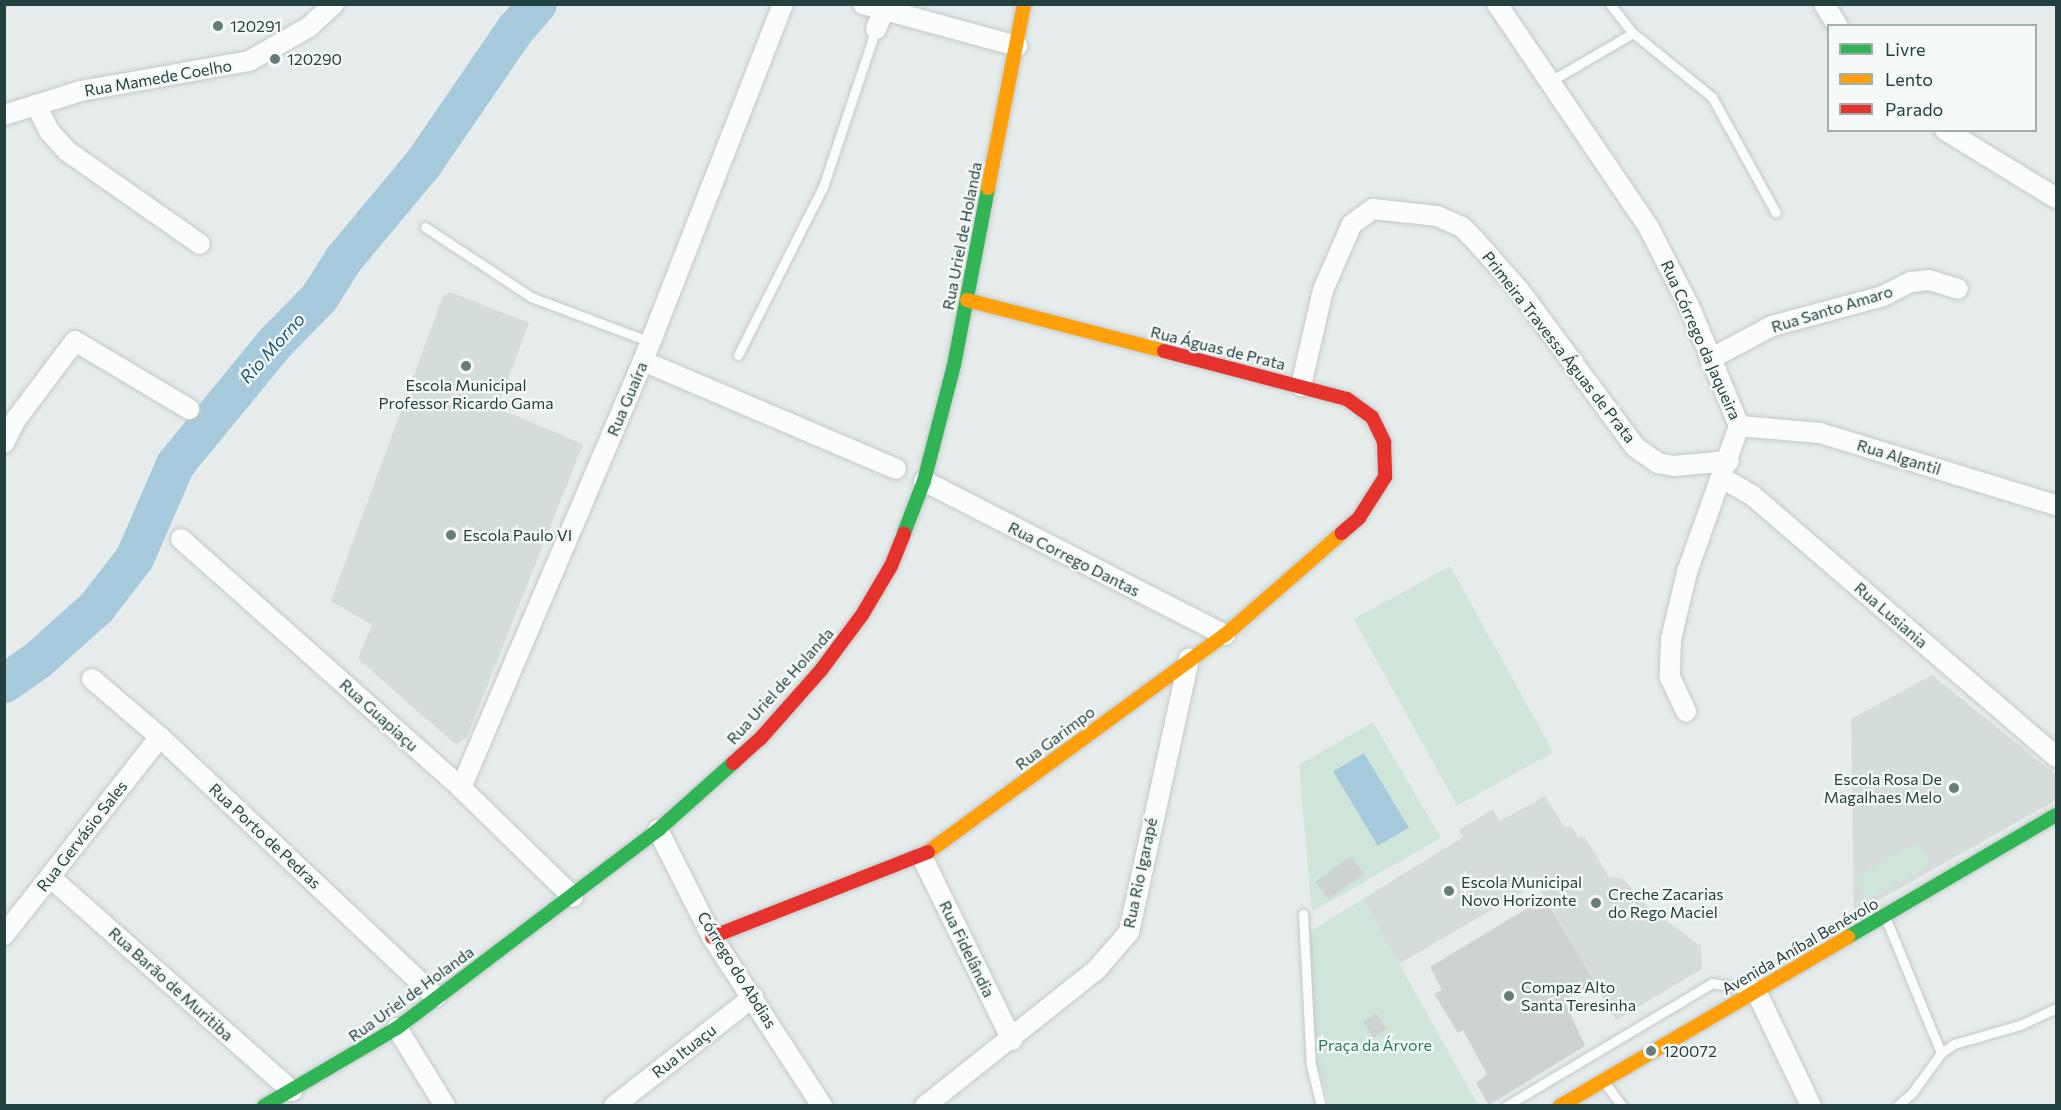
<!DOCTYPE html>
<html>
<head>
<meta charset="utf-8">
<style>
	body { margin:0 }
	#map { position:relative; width:2061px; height:1110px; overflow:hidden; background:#e6eceb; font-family:Commissioner,sans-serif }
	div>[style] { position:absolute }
	.built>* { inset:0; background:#d4dddb }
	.green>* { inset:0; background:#cfe5da; transform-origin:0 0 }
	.water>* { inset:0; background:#a6cadc; transform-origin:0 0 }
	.river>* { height:39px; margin:-19.5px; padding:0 19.5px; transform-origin:19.5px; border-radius:19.5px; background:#a6cadc }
	.building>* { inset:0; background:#cdd3d2; transform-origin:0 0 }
	.roads { filter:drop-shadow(0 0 2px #c3c9c8) drop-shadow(0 0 2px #c3c9c8) }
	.lane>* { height:9px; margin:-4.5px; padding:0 4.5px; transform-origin:4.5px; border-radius:4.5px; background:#fbfcfc }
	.street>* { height:20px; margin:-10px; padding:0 10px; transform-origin:10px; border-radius:10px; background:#fbfcfc }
	.fast>* { height:14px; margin:-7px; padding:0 7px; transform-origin:7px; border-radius:7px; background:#30b455 }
	.slow>* { height:14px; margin:-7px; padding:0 7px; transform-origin:7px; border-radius:7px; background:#ff9f0a }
	.jam>* { height:14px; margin:-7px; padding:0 7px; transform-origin:7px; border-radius:7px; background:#e5322d }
	.dots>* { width:16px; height:16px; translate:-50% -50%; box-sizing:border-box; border:3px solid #f5faf9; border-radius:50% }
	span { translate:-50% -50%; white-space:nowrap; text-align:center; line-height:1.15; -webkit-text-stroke:4.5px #f5faf9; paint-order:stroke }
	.poi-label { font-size:16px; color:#22413f }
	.left { translate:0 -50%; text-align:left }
	.right { translate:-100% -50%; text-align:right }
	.street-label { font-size:16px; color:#22413f }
	.park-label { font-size:16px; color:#2a7b59 }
	.water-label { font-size:18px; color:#185b82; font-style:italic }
	.frame { position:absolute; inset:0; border:6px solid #22413f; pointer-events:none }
	.legend { position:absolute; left:1827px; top:24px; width:210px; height:108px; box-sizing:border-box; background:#f5faf9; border:2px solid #a1b0af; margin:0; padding:8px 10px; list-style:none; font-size:18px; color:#22413f }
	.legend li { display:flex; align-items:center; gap:12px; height:30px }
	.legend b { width:30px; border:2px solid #a1b0af }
</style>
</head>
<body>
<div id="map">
	<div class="built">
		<div style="clip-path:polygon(450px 292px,529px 323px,497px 408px,583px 444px,467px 737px,456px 745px,358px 659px,372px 625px,331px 601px,443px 296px)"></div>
		<div style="clip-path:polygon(1932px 675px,2056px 775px,2056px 800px,1854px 914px,1851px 719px)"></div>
		<div style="clip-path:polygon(1545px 796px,1564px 827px,1571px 826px,1578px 837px,1585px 837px,1609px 877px,1623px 879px,1649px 908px,1701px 946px,1702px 969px,1616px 1020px,1536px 884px,1399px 964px,1363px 899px,1463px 837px,1459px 830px,1493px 809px,1500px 821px)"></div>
	</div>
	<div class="green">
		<div style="left:1450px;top:566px;width:213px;height:110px;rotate:61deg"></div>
		<div style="clip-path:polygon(1373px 722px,1441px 838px,1312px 912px,1299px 765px)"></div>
		<div style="left:1918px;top:842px;width:26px;height:72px;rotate:61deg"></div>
		<div style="clip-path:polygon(1363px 899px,1478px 1105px,1330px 1105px,1316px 1061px,1306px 934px)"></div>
	</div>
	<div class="water">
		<div style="left:1364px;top:753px;width:87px;height:36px;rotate:59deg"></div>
	</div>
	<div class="river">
		<div style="left:4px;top:683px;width:40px;rotate:-34.9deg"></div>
		<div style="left:37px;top:660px;width:79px;rotate:-41.9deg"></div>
		<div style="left:96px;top:607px;width:62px;rotate:-52.2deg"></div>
		<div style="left:134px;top:558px;width:103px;rotate:-66.4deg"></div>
		<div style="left:175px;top:464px;width:156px;rotate:-50.7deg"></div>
		<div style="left:274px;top:343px;width:64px;rotate:-45.6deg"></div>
		<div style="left:319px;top:297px;width:45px;rotate:-57.7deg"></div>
		<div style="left:343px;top:259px;width:125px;rotate:-50.2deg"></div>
		<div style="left:423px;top:163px;width:161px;rotate:-55.6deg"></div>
		<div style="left:514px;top:30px;width:35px;rotate:-49deg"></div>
	</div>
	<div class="building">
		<div style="left:1351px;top:856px;width:22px;height:44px;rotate:54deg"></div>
		<div style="clip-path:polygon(1544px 898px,1595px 983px,1564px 1000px,1585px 1046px,1489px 1105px,1476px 1083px,1487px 1074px,1463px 1030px,1458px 1033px,1434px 994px,1442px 990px,1430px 967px)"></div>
		<div style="left:1376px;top:1013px;width:19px;height:16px;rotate:55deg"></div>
	</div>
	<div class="roads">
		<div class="lane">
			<div style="left:1610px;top:4px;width:37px;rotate:52deg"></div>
			<div style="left:1633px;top:33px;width:102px;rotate:39deg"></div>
			<div style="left:1712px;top:97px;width:132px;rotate:61.1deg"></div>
			<div style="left:1549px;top:82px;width:97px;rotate:-30.3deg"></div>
			<div style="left:425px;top:227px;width:127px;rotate:33.4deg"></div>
			<div style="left:531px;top:297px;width:128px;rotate:20.6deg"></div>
			<div style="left:738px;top:355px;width:188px;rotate:-63.2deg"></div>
			<div style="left:823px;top:187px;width:167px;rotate:-71.5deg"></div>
			<div style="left:1303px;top:914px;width:151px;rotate:87deg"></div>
			<div style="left:1311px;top:1065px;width:42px;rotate:76.3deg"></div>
			<div style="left:1886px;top:919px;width:145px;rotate:67.7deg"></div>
			<div style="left:1604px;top:1082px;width:30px;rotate:53deg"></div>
			<div style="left:1506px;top:1106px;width:240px;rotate:-30.8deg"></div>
			<div style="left:1712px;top:983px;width:36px;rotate:10deg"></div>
			<div style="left:1897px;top:1106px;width:20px;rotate:-41deg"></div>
			<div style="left:1912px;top:1093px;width:49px;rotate:-54.1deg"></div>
			<div style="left:1941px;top:1053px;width:16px;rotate:-35deg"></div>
			<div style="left:1954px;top:1044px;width:69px;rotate:-16.1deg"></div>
			<div style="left:2020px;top:1025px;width:40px;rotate:-25deg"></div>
		</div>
		<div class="street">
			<div style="left:863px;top:4px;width:160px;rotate:15.3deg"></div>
			<div style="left:1497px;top:4px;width:271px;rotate:55.8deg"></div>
			<div style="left:1649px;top:228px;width:90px;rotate:62.9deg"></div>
			<div style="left:1690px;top:308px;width:128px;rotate:67.4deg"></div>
			<div style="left:1739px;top:426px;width:155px;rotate:109.6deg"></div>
			<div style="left:1687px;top:572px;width:69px;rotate:103.4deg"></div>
			<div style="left:1671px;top:639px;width:38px;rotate:92deg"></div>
			<div style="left:1670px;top:677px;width:38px;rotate:65deg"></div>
			<div style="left:1824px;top:4px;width:26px;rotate:58deg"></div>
			<div style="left:876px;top:29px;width:21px;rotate:-67deg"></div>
			<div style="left:36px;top:105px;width:29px;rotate:63deg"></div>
			<div style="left:49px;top:131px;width:27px;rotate:48deg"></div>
			<div style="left:67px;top:151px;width:162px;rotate:35deg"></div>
			<div style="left:4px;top:115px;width:81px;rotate:-17.3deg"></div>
			<div style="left:81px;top:91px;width:171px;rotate:-10.1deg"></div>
			<div style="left:249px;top:61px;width:69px;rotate:-29.5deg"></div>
			<div style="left:309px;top:27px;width:34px;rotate:-43deg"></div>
			<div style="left:1945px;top:130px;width:130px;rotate:31.5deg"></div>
			<div style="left:1710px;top:359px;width:70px;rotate:-28deg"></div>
			<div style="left:1772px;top:326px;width:115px;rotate:-15.1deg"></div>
			<div style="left:1883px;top:296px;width:31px;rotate:-27deg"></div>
			<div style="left:1911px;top:282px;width:18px;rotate:-6deg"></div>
			<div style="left:1929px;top:280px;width:30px;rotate:17deg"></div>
			<div style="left:643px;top:361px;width:275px;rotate:23.1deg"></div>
			<div style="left:1301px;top:386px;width:98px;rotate:-77.1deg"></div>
			<div style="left:1323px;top:290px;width:72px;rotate:-66.3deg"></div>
			<div style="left:1352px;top:224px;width:26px;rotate:-36deg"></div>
			<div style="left:1373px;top:209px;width:64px;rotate:6.2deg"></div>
			<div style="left:1437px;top:216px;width:27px;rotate:24deg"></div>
			<div style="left:1462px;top:227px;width:17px;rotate:45deg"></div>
			<div style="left:1474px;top:239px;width:68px;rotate:48.6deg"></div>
			<div style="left:1519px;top:290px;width:195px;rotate:53.5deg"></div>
			<div style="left:1635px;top:447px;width:28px;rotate:35deg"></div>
			<div style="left:1658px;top:463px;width:16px;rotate:11deg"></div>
			<div style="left:1674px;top:466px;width:55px;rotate:-5.2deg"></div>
			<div style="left:1739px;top:426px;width:81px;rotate:4.9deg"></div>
			<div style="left:1820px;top:433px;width:247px;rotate:17deg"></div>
			<div style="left:4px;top:443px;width:28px;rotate:-63deg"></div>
			<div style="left:17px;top:418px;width:96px;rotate:-53deg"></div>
			<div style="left:75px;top:341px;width:133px;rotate:30.8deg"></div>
			<div style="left:1722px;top:478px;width:36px;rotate:30deg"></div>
			<div style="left:1753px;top:496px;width:400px;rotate:40.7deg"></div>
			<div style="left:924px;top:481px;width:338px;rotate:27.1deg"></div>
			<div style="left:181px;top:539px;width:375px;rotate:41.6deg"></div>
			<div style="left:461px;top:788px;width:156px;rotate:44.2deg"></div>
			<div style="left:92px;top:679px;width:89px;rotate:40.5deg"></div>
			<div style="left:160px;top:737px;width:379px;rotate:43.3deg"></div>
			<div style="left:461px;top:788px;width:464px;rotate:-66.9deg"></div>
			<div style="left:643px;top:361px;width:383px;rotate:-68.6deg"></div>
			<div style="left:658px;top:830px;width:120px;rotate:63.2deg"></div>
			<div style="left:712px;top:937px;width:202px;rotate:56.9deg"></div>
			<div style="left:922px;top:857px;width:204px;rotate:63.8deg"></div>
			<div style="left:50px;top:877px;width:323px;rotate:41.5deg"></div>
			<div style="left:4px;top:935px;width:252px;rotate:-51.8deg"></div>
			<div style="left:1756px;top:991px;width:127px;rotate:64.4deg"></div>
			<div style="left:397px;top:1028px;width:92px;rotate:58.4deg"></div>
			<div style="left:614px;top:1106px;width:177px;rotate:-38.1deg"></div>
			<div style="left:925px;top:1106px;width:220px;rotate:-38.5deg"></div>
			<div style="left:1097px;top:969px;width:49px;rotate:-49.1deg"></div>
			<div style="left:1129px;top:932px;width:280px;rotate:-77.6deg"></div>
		</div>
		<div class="fast">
			<div style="left:904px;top:533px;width:56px;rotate:-69deg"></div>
			<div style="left:924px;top:481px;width:120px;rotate:-75.5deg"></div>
			<div style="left:954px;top:365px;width:180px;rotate:-79.1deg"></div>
			<div style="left:1848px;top:937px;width:241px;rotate:-30.4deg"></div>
			<div style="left:264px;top:1106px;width:154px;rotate:-30.4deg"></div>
			<div style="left:397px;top:1028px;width:328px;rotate:-37.2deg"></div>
			<div style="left:658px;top:830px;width:101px;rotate:-41.8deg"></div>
		</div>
		<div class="slow">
			<div style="left:988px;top:188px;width:187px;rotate:-78.9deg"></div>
			<div style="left:967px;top:300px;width:203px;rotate:14.5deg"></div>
			<div style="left:928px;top:852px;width:368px;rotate:-36.2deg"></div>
			<div style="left:1225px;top:635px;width:155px;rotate:-41.1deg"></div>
			<div style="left:1560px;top:1106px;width:334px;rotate:-30.4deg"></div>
		</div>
		<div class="jam">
			<div style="left:1164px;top:351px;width:189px;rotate:14.7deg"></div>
			<div style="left:1347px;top:399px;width:31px;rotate:36deg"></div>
			<div style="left:1372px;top:417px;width:28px;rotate:64deg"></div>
			<div style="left:1384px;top:442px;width:35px;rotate:88deg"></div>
			<div style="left:1385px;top:477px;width:49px;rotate:122.4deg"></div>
			<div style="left:1359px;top:518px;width:23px;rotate:139deg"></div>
			<div style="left:733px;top:763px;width:36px;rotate:-42deg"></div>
			<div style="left:760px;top:739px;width:92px;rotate:-48.5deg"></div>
			<div style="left:821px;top:670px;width:69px;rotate:-53.3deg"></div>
			<div style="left:862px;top:615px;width:57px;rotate:-59.4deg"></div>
			<div style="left:891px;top:566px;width:35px;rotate:-68deg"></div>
			<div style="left:712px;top:937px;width:232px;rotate:-21.5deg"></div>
		</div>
	</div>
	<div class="dots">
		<div style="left:218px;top:26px;background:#677d7b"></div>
		<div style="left:275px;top:59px;background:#677d7b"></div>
		<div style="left:466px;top:366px;background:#677d7b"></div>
		<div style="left:451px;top:535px;background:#677d7b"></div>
		<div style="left:1954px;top:788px;background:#677d7b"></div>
		<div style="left:1449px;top:891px;background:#677d7b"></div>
		<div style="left:1596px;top:903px;background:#677d7b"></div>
		<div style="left:1509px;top:996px;background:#677d7b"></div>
		<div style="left:1651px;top:1051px;background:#677d7b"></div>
	</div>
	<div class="poi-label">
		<span class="left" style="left:230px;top:26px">120291</span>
		<span class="left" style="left:287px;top:59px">120290</span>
		<span style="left:466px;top:394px">Escola Municipal<br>Professor Ricardo Gama</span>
		<span class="left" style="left:463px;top:535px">Escola Paulo VI</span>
		<span class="right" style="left:1942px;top:788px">Escola Rosa De<br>Magalhaes Melo</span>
		<span class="left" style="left:1461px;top:891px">Escola Municipal<br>Novo Horizonte</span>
		<span class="left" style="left:1608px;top:903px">Creche Zacarias<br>do Rego Maciel</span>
		<span class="left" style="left:1521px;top:996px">Compaz Alto<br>Santa Teresinha</span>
		<span class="left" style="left:1663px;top:1051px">120072</span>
	</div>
	<div class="street-label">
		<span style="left:158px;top:78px;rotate:-10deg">Rua Mamede Coelho</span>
		<span style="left:962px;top:236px;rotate:-79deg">Rua Uriel de Holanda</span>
		<span style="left:1832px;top:309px;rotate:-17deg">Rua Santo Amaro</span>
		<span style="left:1701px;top:340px;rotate:66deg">Rua Córrego da Jaqueira</span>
		<span style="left:1559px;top:347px;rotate:52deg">Primeira Travessa Águas de Prata</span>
		<span style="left:1218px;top:348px;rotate:14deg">Rua Águas de Prata</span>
		<span style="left:627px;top:399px;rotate:-67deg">Rua Guaíra</span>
		<span style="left:1899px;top:457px;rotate:17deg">Rua Algantil</span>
		<span style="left:1074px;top:559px;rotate:27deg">Rua Corrego Dantas</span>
		<span style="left:1891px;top:615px;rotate:41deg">Rua Lusiania</span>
		<span style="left:780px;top:686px;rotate:-48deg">Rua Uriel de Holanda</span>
		<span style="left:379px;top:715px;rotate:42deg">Rua Guapiaçu</span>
		<span style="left:1055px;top:738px;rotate:-37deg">Rua Garimpo</span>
		<span style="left:82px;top:836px;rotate:-52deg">Rua Gervásio Sales</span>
		<span style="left:265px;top:836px;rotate:43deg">Rua Porto de Pedras</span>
		<span style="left:1140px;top:873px;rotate:-78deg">Rua Rio Igarapé</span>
		<span style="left:1800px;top:946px;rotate:-30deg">Avenida Aníbal Benévolo</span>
		<span style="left:967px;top:949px;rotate:64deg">Rua Fidelândia</span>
		<span style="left:737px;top:970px;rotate:58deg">Córrego do Abdias</span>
		<span style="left:171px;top:984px;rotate:42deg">Rua Barão de Muritiba</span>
		<span style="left:411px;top:994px;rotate:-36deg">Rua Uriel de Holanda</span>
		<span style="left:684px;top:1051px;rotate:-38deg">Rua Ituaçu</span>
	</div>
	<div class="park-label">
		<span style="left:1375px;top:1045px">Praça da Árvore</span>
	</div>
	<div class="water-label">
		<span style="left:272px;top:348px;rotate:-48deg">Rio Morno</span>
	</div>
	<div class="frame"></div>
	<ul class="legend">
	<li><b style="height:8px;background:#30b455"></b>Livre</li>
	<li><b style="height:8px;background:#ff9f0a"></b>Lento</li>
	<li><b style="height:8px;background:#e5322d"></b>Parado</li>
	</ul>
</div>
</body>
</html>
